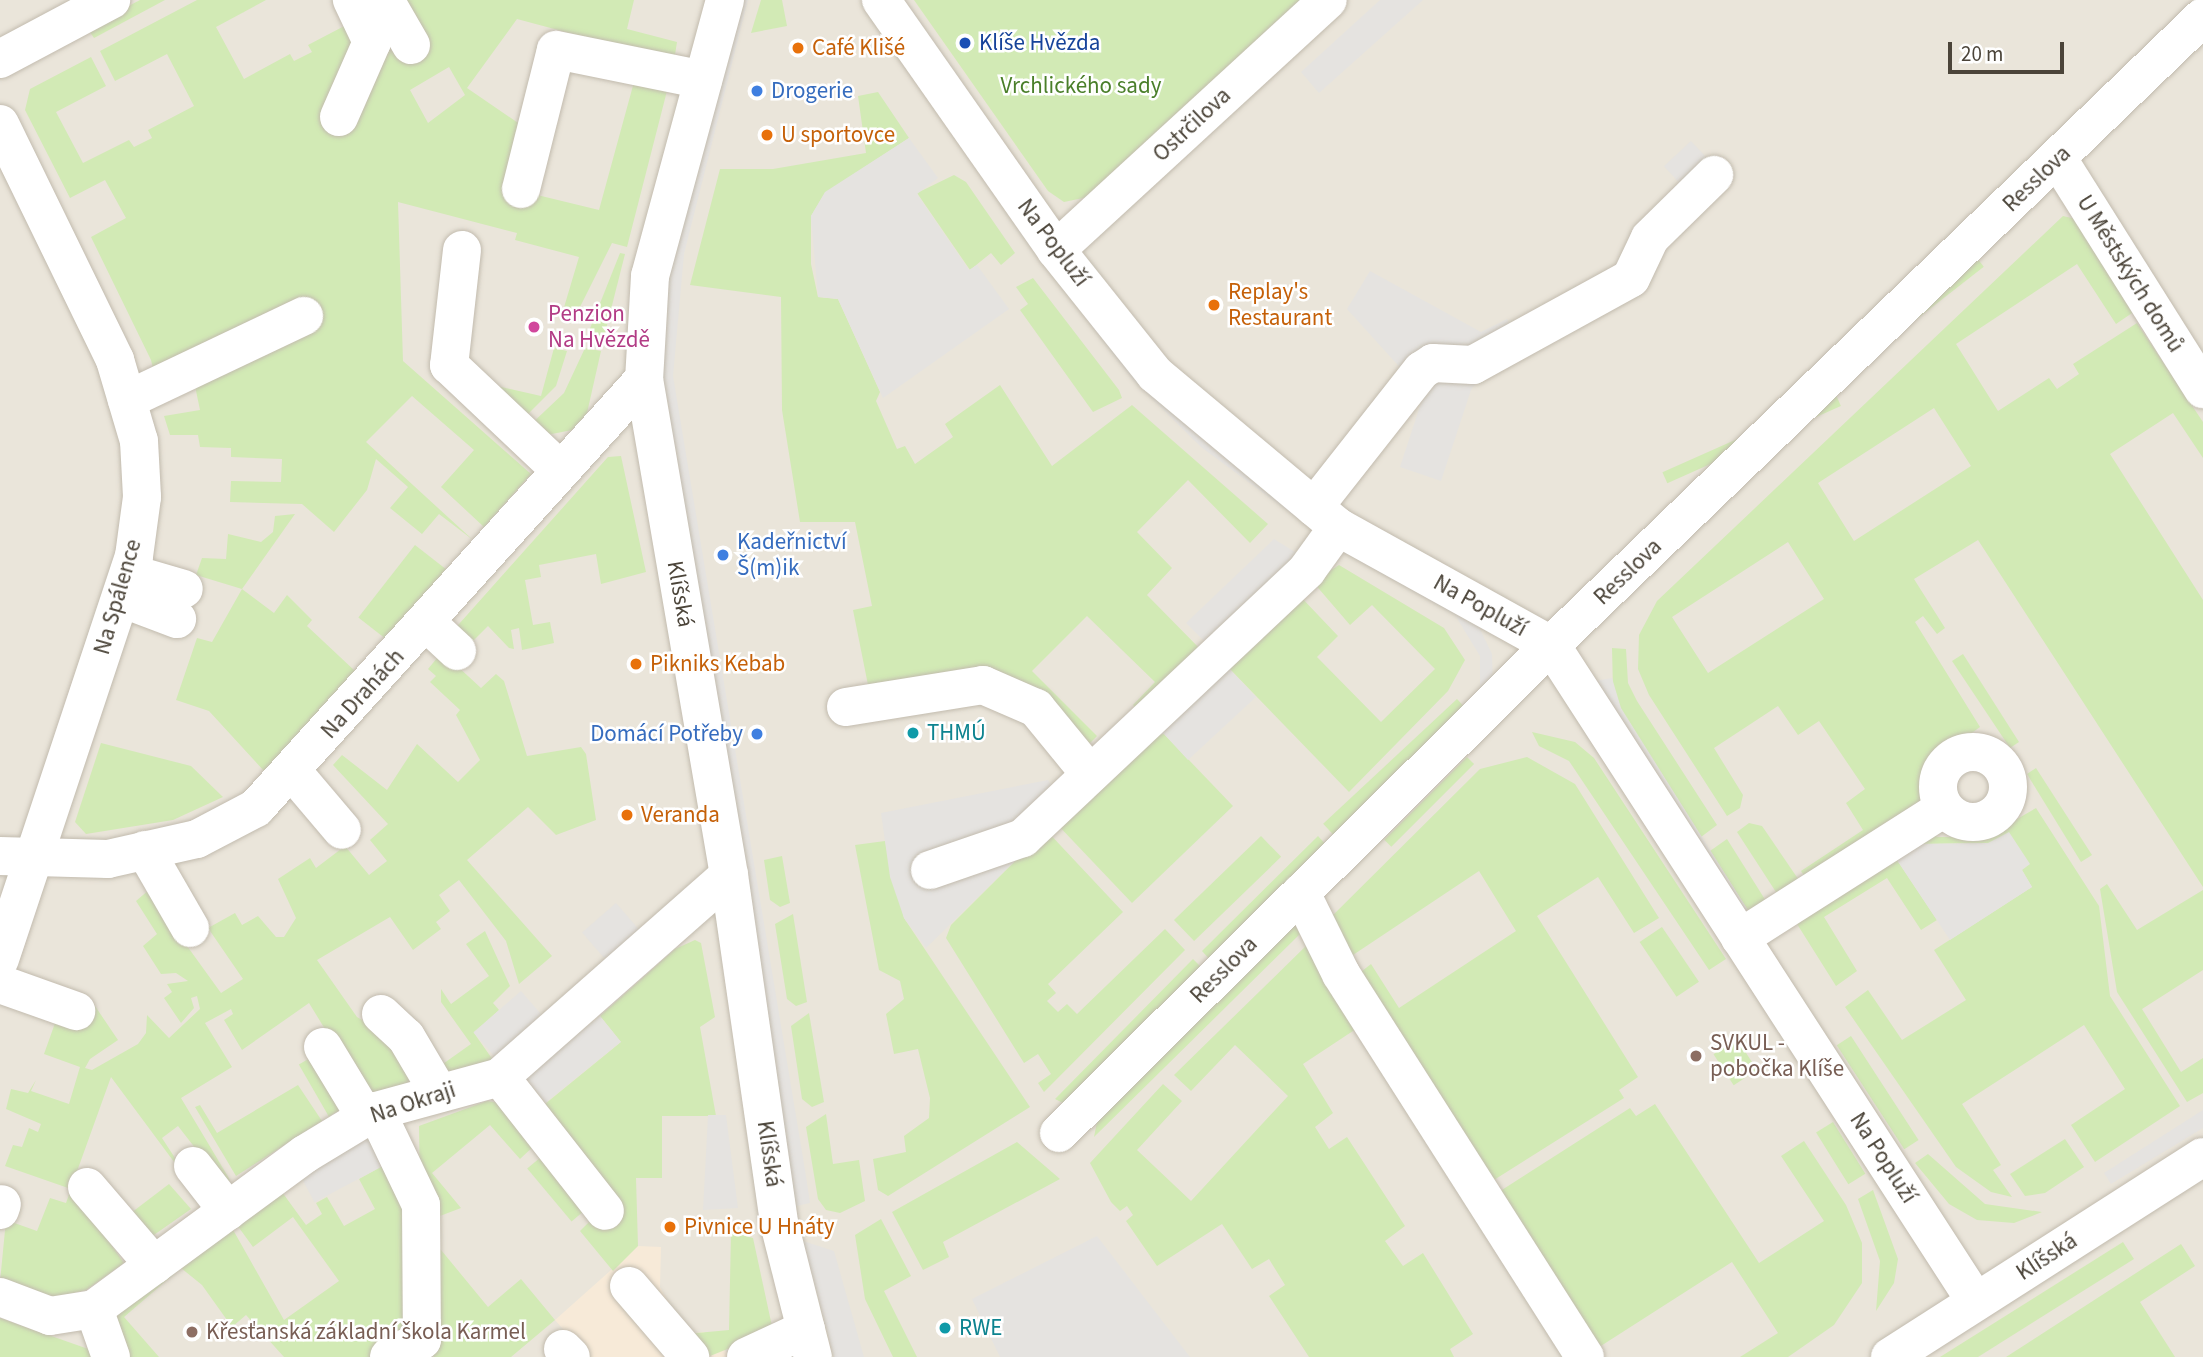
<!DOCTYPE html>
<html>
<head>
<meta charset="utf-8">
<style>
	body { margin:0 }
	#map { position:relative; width:2203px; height:1357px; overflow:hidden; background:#f6f3ec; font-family:"Source Sans 3",sans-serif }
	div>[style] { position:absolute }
	.residential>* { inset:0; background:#eae5da; transform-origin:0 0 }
	.commercial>* { inset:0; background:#f7ead8 }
	.green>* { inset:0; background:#d2eab5; transform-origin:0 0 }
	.parking>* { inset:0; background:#e5e3e0; transform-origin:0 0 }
	.roads { filter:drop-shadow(0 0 2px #c2bbae) drop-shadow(0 0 2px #c2bbae) }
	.minor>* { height:38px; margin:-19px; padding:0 19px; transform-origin:19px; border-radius:19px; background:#fff }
	.minor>.ring { margin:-19px; padding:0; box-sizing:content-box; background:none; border:38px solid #fff; border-radius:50% }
	.dots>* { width:19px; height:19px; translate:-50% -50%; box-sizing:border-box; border:4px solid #fff; border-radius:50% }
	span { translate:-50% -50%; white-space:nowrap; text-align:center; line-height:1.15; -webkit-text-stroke:5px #fff; paint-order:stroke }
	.transit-label { font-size:23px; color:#164399 }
	.left { translate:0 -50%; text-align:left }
	.food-label { font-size:23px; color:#c56008 }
	.park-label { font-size:23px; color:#4a7f2a }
	.shop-label { font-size:23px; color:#366cbe }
	.right { translate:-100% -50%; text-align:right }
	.street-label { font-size:23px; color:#4b4439 }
	.hotel-label { font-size:23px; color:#b23c85 }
	.culture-label { font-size:23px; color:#0d838f }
	.education-label { font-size:23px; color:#785e54 }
	.scale { position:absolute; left:1948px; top:42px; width:116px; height:32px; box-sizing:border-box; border:4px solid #4b4439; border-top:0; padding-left:9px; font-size:21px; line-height:24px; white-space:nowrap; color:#4b4439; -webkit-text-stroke:5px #fff; paint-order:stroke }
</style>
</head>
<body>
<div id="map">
	<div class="residential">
		<div style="left:0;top:0;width:2203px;height:1357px"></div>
	</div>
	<div class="commercial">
		<div style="clip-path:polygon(638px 1246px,661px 1247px,660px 1287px,686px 1334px,704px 1332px,732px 1357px,588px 1357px,555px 1320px)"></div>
	</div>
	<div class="green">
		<div style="clip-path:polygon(140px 0,165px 0,94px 38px,87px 28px)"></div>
		<div style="clip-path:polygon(evenodd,197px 0,266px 0,216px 27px,244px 79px,290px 54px,294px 61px,312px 52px,308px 45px,394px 0,634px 0,627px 29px,677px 42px,674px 61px,517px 19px,467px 88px,524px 127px,529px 193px,599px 210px,634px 82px,668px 87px,627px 247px,612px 243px,575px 317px,562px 314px,579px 257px,515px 240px,517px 233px,398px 202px,403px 361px,531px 474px,484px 527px,441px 487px,474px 450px,412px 396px,366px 442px,473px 540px,439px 514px,422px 534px,390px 508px,408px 487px,376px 459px,367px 490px,334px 532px,302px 504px,230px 502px,231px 481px,281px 482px,282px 459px,231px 457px,231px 448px,200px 447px,198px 435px,170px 435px,164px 416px,200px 410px,195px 386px,159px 393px,151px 360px,91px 237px,126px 218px,105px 180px,70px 198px,25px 110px,30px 89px,91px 57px,106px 86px,56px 112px,83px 163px,129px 140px,134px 147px,152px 138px,148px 130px,194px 106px,167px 54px,115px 81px,100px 51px,197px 0,449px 67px,465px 95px,428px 123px,410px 90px,449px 67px)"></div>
		<div style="clip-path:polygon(761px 0,782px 0,787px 26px,751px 33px)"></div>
		<div style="clip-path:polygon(914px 0,1308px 0,1088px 197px,1064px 202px,1048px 191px)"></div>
		<div style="clip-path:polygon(878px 92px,909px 138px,825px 193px,811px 216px,811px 264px,818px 297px,838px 299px,880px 392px,876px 401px,897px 449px,905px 446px,915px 464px,953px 437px,945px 424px,1000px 385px,1052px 466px,1132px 405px,1268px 524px,1250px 543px,1188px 480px,1137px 532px,1172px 568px,1147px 595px,1206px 655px,1143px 715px,1133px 705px,1155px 682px,1087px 616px,1032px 671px,1097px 736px,1086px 747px,1051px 709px,868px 685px,853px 610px,872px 606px,855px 522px,800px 522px,782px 410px,781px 297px,690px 285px,720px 169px,773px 169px,866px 153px,858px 96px)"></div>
		<div style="clip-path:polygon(954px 175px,966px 182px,1015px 253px,1001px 265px,991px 253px,970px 270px,917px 193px)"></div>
		<div style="clip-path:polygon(evenodd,2063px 216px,2076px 219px,2135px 311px,2116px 324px,2077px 264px,1956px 344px,1998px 411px,2049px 378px,2057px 389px,2079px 374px,2073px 364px,2137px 323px,2203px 422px,2203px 458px,2173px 413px,2110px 454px,2203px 600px,2203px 887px,1978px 540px,1914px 579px,1945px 628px,1937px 634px,1923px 616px,1915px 622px,1980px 727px,1940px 756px,1926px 776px,1920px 812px,1811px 885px,1801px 871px,1863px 830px,1846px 803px,1865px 789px,1819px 721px,1798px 735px,1778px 706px,1714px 748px,1743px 795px,1740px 808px,1727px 816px,1649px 695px,1638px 669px,1639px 635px,1657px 601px,2063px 216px,1934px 408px,1971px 466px,1854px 541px,1818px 483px,1934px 408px,2063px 216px,1788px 542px,1824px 599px,1708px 673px,1672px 617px,1788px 542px)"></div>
		<div style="clip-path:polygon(620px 253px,625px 254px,604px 337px,589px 331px)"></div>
		<div style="left:1977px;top:258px;width:11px;height:186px;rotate:52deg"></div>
		<div style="clip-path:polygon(1033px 278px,1119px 390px,1122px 398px,1093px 412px,1020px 310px,1028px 304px,1016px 287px)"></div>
		<div style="clip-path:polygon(554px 348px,567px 351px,556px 386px,521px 421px,480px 382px,541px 396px)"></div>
		<div style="clip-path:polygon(585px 348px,601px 351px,587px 413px,572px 430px,547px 435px,528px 427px,564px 393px)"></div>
		<div style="left:1836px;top:395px;width:12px;height:190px;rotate:66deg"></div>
		<div style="clip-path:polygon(621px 456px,646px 572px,601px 584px,596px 554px,539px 565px,541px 577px,525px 580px,533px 625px,550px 622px,554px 643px,522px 650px,519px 628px,511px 630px,514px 649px,509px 648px,488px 626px,467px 647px,451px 633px,608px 457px)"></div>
		<div style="clip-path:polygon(295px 514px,242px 589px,274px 613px,287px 595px,312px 620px,307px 626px,355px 671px,264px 771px,209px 711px,176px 700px,197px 638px,212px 642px,242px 589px,196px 575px,202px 558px,226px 559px,228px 534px,261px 542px,273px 532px,275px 516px)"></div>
		<div style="left:415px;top:545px;width:39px;height:92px;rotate:38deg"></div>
		<div style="clip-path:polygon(1339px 565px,1444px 628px,1465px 660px,1448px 691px,1349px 792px,1225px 664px,1299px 595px,1338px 636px,1317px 657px,1381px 722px,1435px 669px,1372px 605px,1350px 625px,1313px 582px)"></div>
		<div style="clip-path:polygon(1612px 648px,1626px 649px,1628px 683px,1637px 701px,1717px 825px,1701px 837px,1622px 711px,1613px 690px)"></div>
		<div style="clip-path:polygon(442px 652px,481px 688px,496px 674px,504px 681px,527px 756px,581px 747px,586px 754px,596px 820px,556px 835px,528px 807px,467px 860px,552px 956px,519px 984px,506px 941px,459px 880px,439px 895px,450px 911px,436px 922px,441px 929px,413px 950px,390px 917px,317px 960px,357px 1017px,396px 1041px,421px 1079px,366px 1096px,309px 1003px,242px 1050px,224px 1020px,233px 1014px,231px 1009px,205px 1023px,232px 1067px,181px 1098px,230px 1180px,224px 1185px,178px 1126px,162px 1138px,203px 1201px,111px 1077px,71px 1188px,124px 1263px,86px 1290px,48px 1299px,0 1282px,6px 1220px,37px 1231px,50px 1198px,66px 1203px,71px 1189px,5px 1166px,13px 1145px,22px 1147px,29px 1128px,38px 1132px,41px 1124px,6px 1109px,11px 1089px,28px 1093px,36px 1080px,31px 1091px,69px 1104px,80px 1067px,44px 1054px,59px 1012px,79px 1018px,95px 1006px,118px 1040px,90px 1059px,85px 1068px,92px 1070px,138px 1044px,146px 1033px,147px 1015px,169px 1038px,200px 1009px,197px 996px,191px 998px,194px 1008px,181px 1023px,164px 998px,172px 992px,167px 984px,188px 981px,176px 973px,161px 974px,143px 946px,157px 934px,136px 901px,157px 883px,182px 939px,221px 993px,243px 979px,208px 928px,235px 913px,242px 925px,258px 916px,276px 937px,284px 937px,296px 918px,278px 879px,310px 858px,316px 868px,345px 846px,369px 875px,387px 861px,370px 840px,388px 824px,333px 765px,342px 755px,387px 790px,417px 744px,458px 782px,480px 760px,456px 715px,460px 710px,430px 682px,436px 676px,428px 669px)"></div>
		<div style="clip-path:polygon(1963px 654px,2019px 742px,2010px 748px,1952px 661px)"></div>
		<div style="left:1457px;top:699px;width:16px;height:183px;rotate:47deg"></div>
		<div style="clip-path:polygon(1532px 732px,1575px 742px,1594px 758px,1726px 959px,1709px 970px,1569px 761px,1539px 746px)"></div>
		<div style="clip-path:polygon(1164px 734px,1233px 806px,1132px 903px,1055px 822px,1149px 735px)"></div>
		<div style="clip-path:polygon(101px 743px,191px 766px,223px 797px,173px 820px,86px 834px,75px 822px)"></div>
		<div style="left:1467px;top:757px;width:10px;height:117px;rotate:45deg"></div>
		<div style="clip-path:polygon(1527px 757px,1575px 784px,1659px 918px,1634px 933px,1598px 877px,1537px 916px,1638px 1077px,1619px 1090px,1624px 1098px,1486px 1185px,1352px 979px,1371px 964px,1399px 1008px,1516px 931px,1479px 871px,1341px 963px,1320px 928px,1480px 769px)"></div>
		<div style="clip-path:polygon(2036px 768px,2092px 855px,2081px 862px,2027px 774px)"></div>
		<div style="clip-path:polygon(2036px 808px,2099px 906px,2110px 996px,2180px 1106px,2095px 1162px,2071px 1125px,2125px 1089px,2084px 1025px,1962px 1104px,2001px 1165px,1993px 1170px,2012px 1197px,1991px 1192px,1956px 1167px,1845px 1007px,1868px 990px,1902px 1040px,1966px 1000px,1934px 950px,2032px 887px,2022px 870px,1988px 843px,1916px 844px,1931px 829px,1937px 837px,1986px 837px)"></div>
		<div style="clip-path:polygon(1749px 823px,1762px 826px,1805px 889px,1783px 903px,1737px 832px)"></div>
		<div style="clip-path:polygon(1046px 830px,1123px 912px,1048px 984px,1056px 993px,1047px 1001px,1058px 1012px,1067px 1004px,1077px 1014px,1165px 929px,1185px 950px,1044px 1092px,1038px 1083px,1051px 1074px,1038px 1054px,1024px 1063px,946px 938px,951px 925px)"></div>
		<div style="left:1261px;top:836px;width:29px;height:121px;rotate:46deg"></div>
		<div style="clip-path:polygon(1318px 836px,1329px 848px,1211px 961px,1202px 951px)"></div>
		<div style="clip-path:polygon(1727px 839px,1771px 909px,1749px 912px,1710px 851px)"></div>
		<div style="clip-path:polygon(885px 841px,904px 918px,1030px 1107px,888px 1196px,878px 1190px,873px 1159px,906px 1152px,904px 1136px,929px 1118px,930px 1098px,918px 1049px,894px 1054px,886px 1014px,904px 999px,900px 981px,879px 970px,855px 845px)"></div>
		<div style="clip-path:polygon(1891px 851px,1937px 920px,1921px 930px,1887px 878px,1824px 917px,1857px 971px,1836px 986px,1792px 916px)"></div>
		<div style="clip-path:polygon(782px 856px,790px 903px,780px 907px,770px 900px,764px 860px)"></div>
		<div style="clip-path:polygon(2107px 884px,2137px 930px,2203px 890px,2203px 970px,2142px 1009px,2181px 1072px,2203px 1058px,2203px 1093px,2187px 1102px,2117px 992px,2100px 889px)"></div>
		<div style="clip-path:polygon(793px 914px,807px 1002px,796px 1006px,787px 999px,775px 924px)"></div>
		<div style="clip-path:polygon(1295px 920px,1301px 933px,1094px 1137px,1097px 1122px)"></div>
		<div style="left:1662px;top:927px;width:66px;height:27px;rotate:56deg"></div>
		<div style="clip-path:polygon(485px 931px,510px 986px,493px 1003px,499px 1010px,474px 1033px,493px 1060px,446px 1072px,440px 1066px,471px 1044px,441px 1002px,441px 989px,451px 1004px,489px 976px,466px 944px)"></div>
		<div style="clip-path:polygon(695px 940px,701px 943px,715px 1017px,700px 1027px,716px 1116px,662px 1116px,662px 1178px,636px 1178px,638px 1246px,613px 1271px,580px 1231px,593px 1218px,545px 1104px,621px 1042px,600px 1016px,675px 949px)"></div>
		<div style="clip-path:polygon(1308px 944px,1362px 1025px,1303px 1064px,1333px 1113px,1315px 1127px,1329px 1149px,1347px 1137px,1405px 1226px,1385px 1241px,1403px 1266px,1423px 1253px,1473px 1334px,1450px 1349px,1454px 1357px,1309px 1357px,1269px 1296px,1285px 1285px,1269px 1259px,1252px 1269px,1222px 1224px,1157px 1266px,1126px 1221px,1133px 1215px,1127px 1206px,1120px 1211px,1111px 1202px,1090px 1163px,1163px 1084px,1182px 1101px,1137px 1150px,1191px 1201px,1288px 1096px,1235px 1045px,1191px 1091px,1174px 1075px)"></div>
		<div style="clip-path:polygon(1193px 959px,1203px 969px,1065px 1104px,1055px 1099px)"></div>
		<div style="clip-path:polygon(809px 1013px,824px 1102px,812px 1107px,802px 1099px,791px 1026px)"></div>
		<div style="left:1851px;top:1036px;width:124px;height:17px;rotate:57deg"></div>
		<div style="left:1737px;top:1039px;width:37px;height:28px;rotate:57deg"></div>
		<div style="left:317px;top:1054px;width:60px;height:21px;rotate:60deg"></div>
		<div style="clip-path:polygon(298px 1085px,322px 1121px,236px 1176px,195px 1107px,200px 1105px,217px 1133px)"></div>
		<div style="clip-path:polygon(487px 1101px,501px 1103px,537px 1143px,520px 1159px,490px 1125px,432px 1173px,461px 1208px,432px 1219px,420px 1188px,419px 1126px)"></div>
		<div style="clip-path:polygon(1655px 1104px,1759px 1263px,1824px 1221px,1781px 1156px,1804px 1141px,1846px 1205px,1862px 1243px,1862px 1283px,1834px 1325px,1788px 1357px,1740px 1357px,1778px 1333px,1732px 1262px,1593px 1351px,1494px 1195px,1630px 1108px,1636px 1116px)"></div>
		<div style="clip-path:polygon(826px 1114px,833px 1164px,859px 1160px,865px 1201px,840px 1213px,826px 1210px,818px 1199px,806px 1127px)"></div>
		<div style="left:1833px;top:1122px;width:61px;height:20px;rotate:58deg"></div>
		<div style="clip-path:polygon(2065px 1139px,2084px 1167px,2045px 1193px,2025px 1196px,2010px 1174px)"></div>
		<div style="clip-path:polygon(1017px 1142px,1060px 1179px,943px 1242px,949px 1257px,923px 1270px,892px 1212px)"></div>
		<div style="clip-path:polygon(1928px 1154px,1985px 1204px,2042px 1212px,2014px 1223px,1977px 1220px,1949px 1204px,1915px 1163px)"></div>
		<div style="left:541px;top:1157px;width:69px;height:18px;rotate:50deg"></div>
		<div style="clip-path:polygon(386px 1164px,415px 1216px,406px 1331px,372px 1357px,284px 1357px,246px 1315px,232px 1327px,202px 1285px,181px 1268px,124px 1317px,159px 1357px,125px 1357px,113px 1312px,232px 1228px,284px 1320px,339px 1281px,293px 1217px,253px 1247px,237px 1225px,282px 1192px,306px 1225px,322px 1214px,316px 1203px,327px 1197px,344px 1226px,375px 1209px,359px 1179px)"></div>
		<div style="clip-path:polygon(169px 1184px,191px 1209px,151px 1237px,127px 1216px)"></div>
		<div style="clip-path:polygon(1873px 1190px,1898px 1259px,1894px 1283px,1876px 1311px,1880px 1261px,1858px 1199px)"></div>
		<div style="clip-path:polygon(881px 1219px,911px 1276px,884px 1291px,917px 1357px,893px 1357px,865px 1299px,855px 1235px)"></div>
		<div style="clip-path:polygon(731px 1232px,753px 1238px,773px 1331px,710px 1356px,686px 1334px,729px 1330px)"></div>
		<div style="clip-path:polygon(432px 1239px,488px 1307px,521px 1279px,555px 1320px,511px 1357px,434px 1357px,426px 1347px)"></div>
		<div style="clip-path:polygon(2123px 1242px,2134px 1259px,1978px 1357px,1940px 1357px)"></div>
		<div style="clip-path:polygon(2181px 1244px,2195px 1266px,2140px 1302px,2175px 1357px,2006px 1357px)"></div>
		<div style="clip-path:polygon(0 1318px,94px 1351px,96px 1357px,0 1357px)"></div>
	</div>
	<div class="parking">
		<div style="clip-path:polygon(735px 0,748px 0,684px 254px,673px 376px,805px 1170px,810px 1203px,796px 1206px,656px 383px,659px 295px)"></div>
		<div style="clip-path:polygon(1380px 0,1423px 0,1319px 93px,1301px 72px)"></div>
		<div style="clip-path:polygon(909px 138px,938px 178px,917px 194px,969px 270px,977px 265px,1009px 309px,883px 398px,838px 299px,818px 297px,811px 216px,825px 192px)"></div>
		<div style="left:1691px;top:141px;width:52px;height:37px;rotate:47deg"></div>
		<div style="clip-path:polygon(1021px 211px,1312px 529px,1201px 447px,1133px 380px,1017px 229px)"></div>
		<div style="clip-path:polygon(1370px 271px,1481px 332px,1507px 319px,1523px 351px,1484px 374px,1471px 390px,1441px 481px,1400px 467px,1424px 394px,1347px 309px)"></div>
		<div style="clip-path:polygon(1274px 539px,1303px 557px,1212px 649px,1186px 623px)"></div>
		<div style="clip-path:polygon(1355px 552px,1478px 625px,1492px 654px,1493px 686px,1480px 698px,1480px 656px,1455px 615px,1352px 557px)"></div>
		<div style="clip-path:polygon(1225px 664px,1256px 697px,1188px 760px,1164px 734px,1149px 735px)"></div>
		<div style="clip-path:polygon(1612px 678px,1621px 708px,1749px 912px,1737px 921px,1595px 681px)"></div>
		<div style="clip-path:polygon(1048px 780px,1069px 808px,926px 948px,904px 918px,890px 877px,881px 813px)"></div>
		<div style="clip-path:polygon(2009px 832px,2030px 864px,2022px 870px,2032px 887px,1950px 940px,1891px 851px,1916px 844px,1988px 843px)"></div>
		<div style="left:616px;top:903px;width:37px;height:45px;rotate:49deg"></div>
		<div style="left:521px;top:991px;width:33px;height:63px;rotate:49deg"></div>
		<div style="left:600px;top:1016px;width:33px;height:97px;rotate:51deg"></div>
		<div style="clip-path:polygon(2203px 1110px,2203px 1128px,2111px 1184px,2104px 1173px)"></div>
		<div style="clip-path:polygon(708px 1115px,726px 1115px,738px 1208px,703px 1210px)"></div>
		<div style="left:371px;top:1136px;width:32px;height:81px;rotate:62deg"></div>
		<div style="clip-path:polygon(1097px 1236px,1190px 1357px,1000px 1357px,972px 1299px)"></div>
		<div style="clip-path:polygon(803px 1241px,834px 1251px,864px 1357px,834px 1357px)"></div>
	</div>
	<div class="roads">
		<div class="minor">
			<div style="left:385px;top:0;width:52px;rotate:60deg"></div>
			<div style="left:725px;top:0;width:286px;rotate:105.2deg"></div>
			<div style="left:650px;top:276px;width:103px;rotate:93.3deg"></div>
			<div style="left:644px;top:379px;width:503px;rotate:80.28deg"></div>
			<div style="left:729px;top:875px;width:356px;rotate:81.8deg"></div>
			<div style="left:780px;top:1227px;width:134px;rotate:75.8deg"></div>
			<div style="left:881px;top:0;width:305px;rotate:55deg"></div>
			<div style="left:1056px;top:250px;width:159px;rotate:51.4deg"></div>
			<div style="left:1155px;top:374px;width:239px;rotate:39.9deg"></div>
			<div style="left:1338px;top:527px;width:244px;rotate:29deg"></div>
			<div style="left:1551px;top:645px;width:782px;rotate:57.1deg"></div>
			<div style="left:0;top:59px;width:126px;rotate:-28deg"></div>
			<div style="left:339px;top:117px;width:82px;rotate:-66.3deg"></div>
			<div style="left:372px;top:42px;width:47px;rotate:-115.5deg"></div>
			<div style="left:0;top:124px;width:263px;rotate:64deg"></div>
			<div style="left:115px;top:360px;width:84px;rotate:73.5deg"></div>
			<div style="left:139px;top:441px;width:56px;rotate:86.9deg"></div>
			<div style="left:142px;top:497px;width:60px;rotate:97.7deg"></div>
			<div style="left:134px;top:556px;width:425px;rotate:108.4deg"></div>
			<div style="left:2058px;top:159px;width:272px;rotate:57.8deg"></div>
			<div style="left:521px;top:189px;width:143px;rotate:-75.9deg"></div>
			<div style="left:556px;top:50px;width:150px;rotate:11.5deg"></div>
			<div style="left:462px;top:250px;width:116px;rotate:96.4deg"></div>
			<div style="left:449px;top:365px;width:154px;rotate:43.4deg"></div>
			<div style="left:1056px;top:250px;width:369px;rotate:-42.6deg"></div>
			<div style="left:127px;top:400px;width:196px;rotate:-25.4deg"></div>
			<div style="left:1314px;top:507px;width:174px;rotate:-51.8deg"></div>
			<div style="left:1422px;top:370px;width:13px;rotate:-32deg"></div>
			<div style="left:1433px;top:363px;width:40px;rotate:2.9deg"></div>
			<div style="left:1473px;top:365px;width:180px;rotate:-28.8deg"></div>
			<div style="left:1631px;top:278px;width:44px;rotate:-64.6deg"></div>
			<div style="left:1650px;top:238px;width:90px;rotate:-44.5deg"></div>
			<div style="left:129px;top:573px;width:57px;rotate:16.2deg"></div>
			<div style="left:121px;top:598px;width:60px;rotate:20.6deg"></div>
			<div style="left:427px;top:623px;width:41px;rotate:43deg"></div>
			<div style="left:846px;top:707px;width:139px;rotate:-9.1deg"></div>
			<div style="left:983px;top:685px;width:58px;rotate:23.5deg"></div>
			<div style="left:1036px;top:708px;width:85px;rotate:50.7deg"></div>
			<div class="ring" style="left:1938px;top:752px;width:32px;height:32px"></div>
			<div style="left:292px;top:771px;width:77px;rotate:49.7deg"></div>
			<div style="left:145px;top:850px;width:90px;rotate:60deg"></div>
			<div style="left:0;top:856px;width:108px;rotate:1.6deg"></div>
			<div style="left:108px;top:859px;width:91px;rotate:-12.7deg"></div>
			<div style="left:197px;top:839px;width:67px;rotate:-27.7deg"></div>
			<div style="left:256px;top:808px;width:578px;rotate:-47.87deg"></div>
			<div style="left:930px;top:870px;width:98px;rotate:-19deg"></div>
			<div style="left:1023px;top:838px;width:390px;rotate:-43.3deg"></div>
			<div style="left:1307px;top:570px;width:53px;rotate:-54.2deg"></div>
			<div style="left:1301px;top:893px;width:90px;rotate:63.7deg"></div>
			<div style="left:1341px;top:974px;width:454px;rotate:57.5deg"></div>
			<div style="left:1740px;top:938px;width:242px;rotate:-32.5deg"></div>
			<div style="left:0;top:984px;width:81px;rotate:19.6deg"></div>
			<div style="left:381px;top:1014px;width:34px;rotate:43deg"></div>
			<div style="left:406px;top:1037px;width:65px;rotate:59.5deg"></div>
			<div style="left:323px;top:1047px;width:83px;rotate:58.8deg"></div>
			<div style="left:500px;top:1077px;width:170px;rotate:51.9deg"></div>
			<div style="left:376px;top:1111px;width:104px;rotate:64.4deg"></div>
			<div style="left:421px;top:1205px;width:135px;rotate:89.6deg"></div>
			<div style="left:422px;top:1340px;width:37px;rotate:153deg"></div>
			<div style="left:1059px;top:1133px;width:693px;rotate:-44.77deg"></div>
			<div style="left:1551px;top:645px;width:905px;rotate:-43.93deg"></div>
			<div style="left:193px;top:1166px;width:57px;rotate:52.1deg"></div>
			<div style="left:87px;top:1187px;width:103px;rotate:49.3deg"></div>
			<div style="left:0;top:1210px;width:6px;rotate:-72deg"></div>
			<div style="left:629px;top:1286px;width:94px;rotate:49.3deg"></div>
			<div style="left:0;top:1297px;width:53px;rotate:20.8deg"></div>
			<div style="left:50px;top:1316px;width:45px;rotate:-9deg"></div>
			<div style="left:94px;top:1309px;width:262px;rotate:-36.3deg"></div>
			<div style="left:305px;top:1154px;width:83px;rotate:-31.2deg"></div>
			<div style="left:376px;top:1111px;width:129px;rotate:-15.3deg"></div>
			<div style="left:500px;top:1077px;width:305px;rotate:-41.4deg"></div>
			<div style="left:94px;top:1309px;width:51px;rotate:70.5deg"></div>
			<div style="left:563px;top:1349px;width:11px;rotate:45deg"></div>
			<div style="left:746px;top:1357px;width:66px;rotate:-25deg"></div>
			<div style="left:1890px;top:1357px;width:371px;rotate:-32.6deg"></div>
		</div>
	</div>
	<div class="dots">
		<div style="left:965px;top:43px;background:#1a4fb4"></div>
		<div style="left:798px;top:48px;background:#e8710a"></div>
		<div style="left:757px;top:91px;background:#3f7fe0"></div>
		<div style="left:767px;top:135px;background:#e8710a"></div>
		<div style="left:1214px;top:305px;background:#e8710a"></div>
		<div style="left:534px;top:327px;background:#d1479c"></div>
		<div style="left:723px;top:555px;background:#3f7fe0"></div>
		<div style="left:636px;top:664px;background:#e8710a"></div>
		<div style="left:913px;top:733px;background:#0f9aa8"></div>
		<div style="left:757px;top:734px;background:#3f7fe0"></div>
		<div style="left:627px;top:815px;background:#e8710a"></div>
		<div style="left:1696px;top:1056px;background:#8d6e63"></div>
		<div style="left:670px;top:1227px;background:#e8710a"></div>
		<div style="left:945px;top:1328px;background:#0f9aa8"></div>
		<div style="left:192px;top:1332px;background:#8d6e63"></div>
	</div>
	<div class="transit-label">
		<span class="left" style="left:979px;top:43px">Klíše Hvězda</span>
	</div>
	<div class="food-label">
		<span class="left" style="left:812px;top:48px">Café Klišé</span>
		<span class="left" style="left:781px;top:135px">U sportovce</span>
		<span class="left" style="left:1228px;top:305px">Replay's<br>Restaurant</span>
		<span class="left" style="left:650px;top:664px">Pikniks Kebab</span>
		<span class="left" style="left:641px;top:815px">Veranda</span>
		<span class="left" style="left:684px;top:1227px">Pivnice U Hnáty</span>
	</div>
	<div class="park-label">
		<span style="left:1081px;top:86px">Vrchlického sady</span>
	</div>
	<div class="shop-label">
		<span class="left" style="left:771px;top:91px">Drogerie</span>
		<span class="left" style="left:737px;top:555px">Kadeřnictví<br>Š(m)ik</span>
		<span class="right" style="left:743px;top:734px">Domácí Potřeby</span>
	</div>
	<div class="street-label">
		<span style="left:1192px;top:125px;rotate:-43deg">Ostrčilova</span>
		<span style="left:2037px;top:179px;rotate:-44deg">Resslova</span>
		<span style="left:1053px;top:243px;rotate:53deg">Na Popluží</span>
		<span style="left:2130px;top:274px;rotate:58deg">U Městských domů</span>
		<span style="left:1628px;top:572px;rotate:-44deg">Resslova</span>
		<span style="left:680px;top:594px;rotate:80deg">Klíšská</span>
		<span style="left:118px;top:597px;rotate:-74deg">Na Spálence</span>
		<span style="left:1480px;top:606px;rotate:29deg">Na Popluží</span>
		<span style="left:363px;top:694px;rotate:-48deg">Na Drahách</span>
		<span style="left:1224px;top:970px;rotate:-45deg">Resslova</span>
		<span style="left:413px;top:1103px;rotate:-18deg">Na Okraji</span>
		<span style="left:769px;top:1154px;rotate:82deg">Klíšská</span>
		<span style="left:1883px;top:1158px;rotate:57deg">Na Popluží</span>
		<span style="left:2047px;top:1257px;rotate:-33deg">Klíšská</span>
	</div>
	<div class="hotel-label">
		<span class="left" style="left:548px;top:327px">Penzion<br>Na Hvězdě</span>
	</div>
	<div class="culture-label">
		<span class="left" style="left:927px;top:733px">THMÚ</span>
		<span class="left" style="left:959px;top:1328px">RWE</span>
	</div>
	<div class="education-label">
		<span class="left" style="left:1710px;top:1056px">SVKUL -<br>pobočka Klíše</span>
		<span class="left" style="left:206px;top:1332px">Křesťanská základní škola Karmel</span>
	</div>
	<div class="scale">20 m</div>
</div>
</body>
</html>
